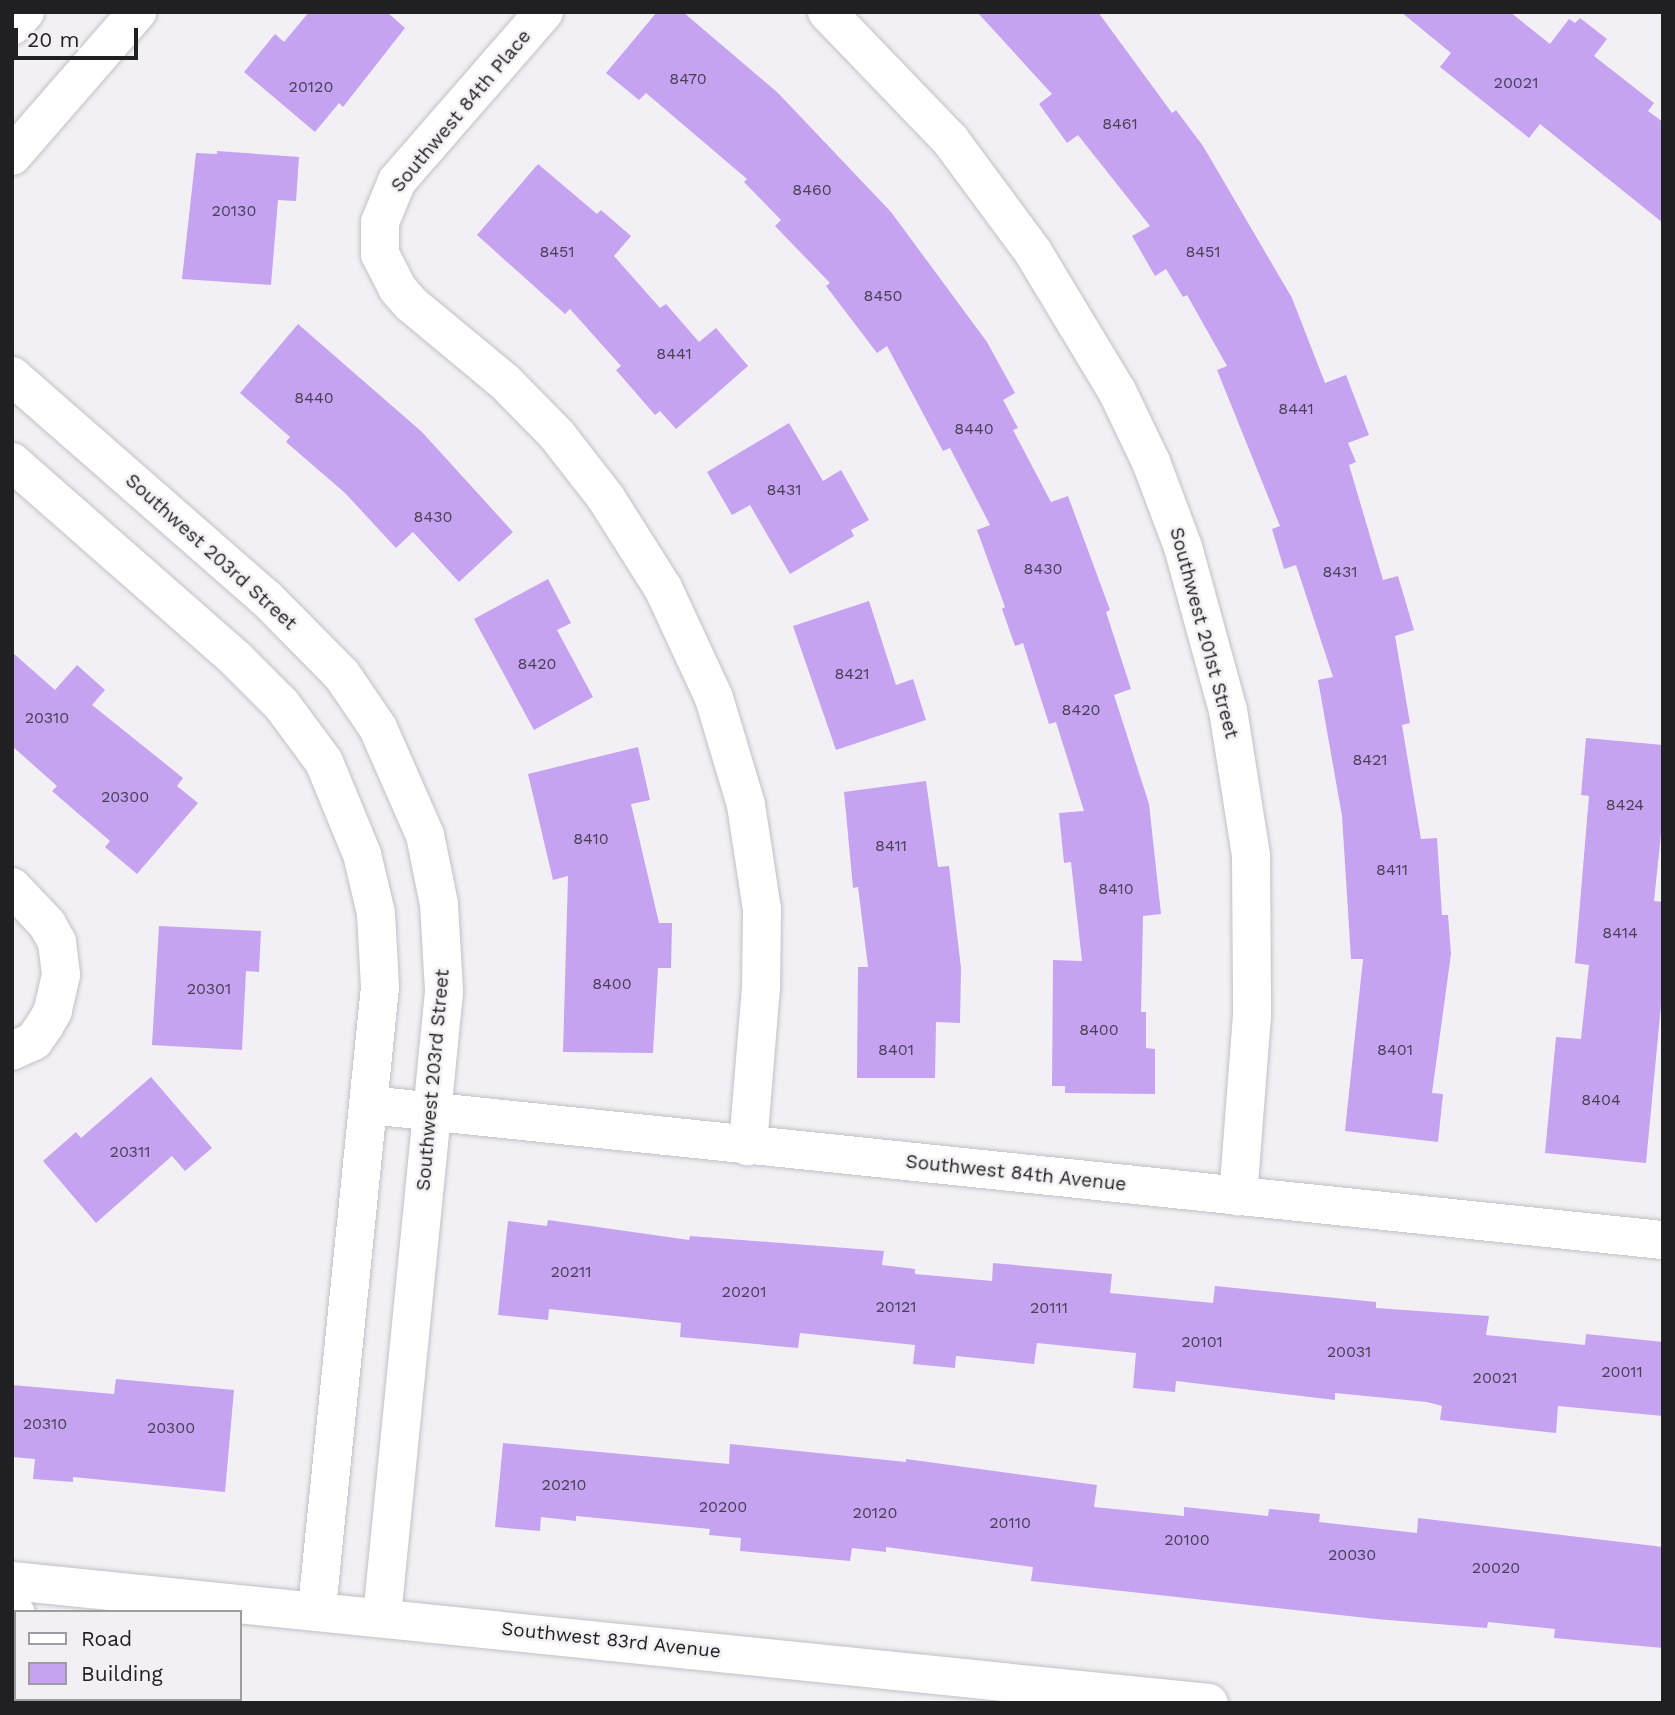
<!DOCTYPE html>
<html>
<head>
<meta charset="utf-8">
<style>
	body { margin:0 }
	#map { position:relative; width:1675px; height:1715px; overflow:hidden; background:#f2f0f5; font-family:"Work Sans",sans-serif }
	div>[style] { position:absolute }
	.building>* { inset:0; background:#c5a3f1 }
	.roads { filter:drop-shadow(0 0 2px #c2c0c5) drop-shadow(0 0 2px #c2c0c5) }
	.minor>* { height:38px; margin:-19px; padding:0 19px; transform-origin:19px; border-radius:19px; background:#fff }
	span { translate:-50% -50%; white-space:nowrap; text-align:center; line-height:1.15; -webkit-text-stroke:5px #f2f0f5; paint-order:stroke }
	.number-label { font-size:16px; color:#494055 }
	.number-label span { -webkit-text-stroke-width:0 }
	.street-label { font-size:19px; color:#201f21 }
	.frame { position:absolute; inset:0; border:14px solid #201f21; pointer-events:none }
	.legend { position:absolute; left:14px; top:1610px; width:228px; height:91px; box-sizing:border-box; background:#f2f0f5; border:2px solid #9e9ca0; margin:0; padding:9px 12px; list-style:none; font-size:21px; color:#201f21 }
	.legend li { display:flex; align-items:center; gap:14px; height:35px }
	.legend b { width:35px; border:2px solid #9e9ca0 }
	.scale { position:absolute; left:14px; top:28px; width:124px; height:32px; box-sizing:border-box; border:4px solid #201f21; border-top:0; padding-left:9px; font-size:21px; line-height:24px; white-space:nowrap; color:#201f21; -webkit-text-stroke:5px #f2f0f5; paint-order:stroke }
</style>
</head>
<body>
<div id="map">
	<div class="building">
		<div style="clip-path:polygon(309px 12px,387px 12px,405px 28px,343px 107px,339px 103px,315px 132px,244px 72px,275px 34px,284px 42px)"></div>
		<div style="clip-path:polygon(657px 12px,683px 12px,778px 93px,891px 212px,987px 342px,1015px 393px,1003px 400px,1018px 428px,1013px 430px,1051px 502px,1068px 496px,1110px 610px,1106px 612px,1131px 689px,1114px 695px,1149px 804px,1161px 914px,1143px 916px,1141px 1012px,1146px 1012px,1146px 1048px,1155px 1049px,1155px 1094px,1065px 1093px,1065px 1086px,1052px 1086px,1053px 960px,1082px 961px,1071px 862px,1064px 863px,1059px 813px,1084px 811px,1056px 722px,1049px 724px,1023px 643px,1015px 646px,1002px 609px,1005px 607px,977px 530px,990px 525px,950px 448px,943px 451px,887px 346px,877px 353px,826px 286px,830px 283px,775px 226px,781px 220px,744px 182px,747px 179px,646px 93px,639px 100px,606px 73px)"></div>
		<div style="clip-path:polygon(977px 12px,1098px 12px,1172px 113px,1176px 110px,1203px 146px,1292px 298px,1325px 383px,1346px 375px,1369px 435px,1348px 443px,1356px 462px,1349px 465px,1383px 580px,1398px 576px,1414px 630px,1395px 636px,1410px 723px,1402px 725px,1421px 839px,1437px 838px,1442px 915px,1448px 915px,1451px 954px,1432px 1093px,1443px 1094px,1438px 1142px,1345px 1131px,1363px 959px,1351px 959px,1342px 816px,1318px 680px,1333px 677px,1296px 565px,1284px 569px,1272px 529px,1280px 526px,1217px 370px,1227px 366px,1187px 295px,1183px 297px,1166px 269px,1155px 276px,1132px 236px,1150px 226px,1078px 135px,1067px 143px,1039px 104px,1052px 94px)"></div>
		<div style="clip-path:polygon(1401px 12px,1510px 12px,1550px 44px,1569px 19px,1575px 23px,1580px 18px,1607px 39px,1594px 56px,1654px 103px,1648px 111px,1663px 122px,1663px 223px,1540px 124px,1529px 138px,1440px 67px,1451px 53px)"></div>
		<div style="clip-path:polygon(217px 151px,299px 157px,296px 201px,278px 200px,271px 285px,182px 279px,196px 153px,217px 154px)"></div>
		<div style="clip-path:polygon(538px 164px,597px 214px,601px 210px,631px 236px,614px 256px,660px 308px,666px 304px,699px 342px,716px 328px,748px 366px,676px 429px,660px 411px,655px 415px,616px 370px,621px 366px,570px 309px,565px 314px,477px 235px)"></div>
		<div style="clip-path:polygon(298px 324px,422px 432px,513px 532px,459px 582px,413px 532px,396px 548px,345px 493px,286px 442px,290px 437px,240px 393px)"></div>
		<div style="clip-path:polygon(789px 423px,823px 481px,841px 470px,869px 520px,851px 530px,854px 536px,790px 574px,750px 505px,732px 515px,707px 472px)"></div>
		<div style="clip-path:polygon(548px 579px,571px 623px,557px 630px,593px 697px,534px 730px,474px 619px)"></div>
		<div style="clip-path:polygon(869px 601px,896px 685px,913px 679px,926px 720px,836px 750px,793px 626px)"></div>
		<div style="clip-path:polygon(12px 652px,55px 690px,77px 665px,105px 690px,92px 705px,183px 778px,177px 786px,198px 803px,137px 874px,105px 847px,110px 841px,52px 791px,57px 786px,12px 746px)"></div>
		<div style="clip-path:polygon(1586px 738px,1663px 745px,1663px 815px,1654px 901px,1663px 902px,1663px 984px,1646px 1163px,1545px 1153px,1556px 1037px,1581px 1039px,1589px 965px,1575px 963px,1589px 796px,1581px 795px)"></div>
		<div style="clip-path:polygon(638px 747px,650px 800px,631px 804px,659px 923px,672px 923px,671px 968px,658px 968px,653px 1053px,563px 1052px,568px 876px,553px 880px,528px 774px)"></div>
		<div style="clip-path:polygon(926px 781px,938px 867px,949px 866px,961px 968px,960px 1023px,936px 1022px,935px 1078px,857px 1078px,858px 967px,868px 967px,858px 887px,853px 888px,844px 792px)"></div>
		<div style="clip-path:polygon(159px 926px,261px 931px,259px 972px,246px 971px,242px 1050px,152px 1045px)"></div>
		<div style="clip-path:polygon(151px 1077px,212px 1148px,185px 1171px,172px 1156px,96px 1223px,43px 1161px,76px 1132px,81px 1138px)"></div>
		<div style="clip-path:polygon(548px 1220px,689px 1240px,690px 1236px,884px 1251px,882px 1265px,915px 1269px,915px 1274px,992px 1281px,993px 1263px,1112px 1274px,1110px 1293px,1213px 1303px,1215px 1286px,1376px 1302px,1376px 1308px,1489px 1316px,1486px 1335px,1585px 1345px,1586px 1334px,1663px 1342px,1663px 1416px,1558px 1406px,1556px 1433px,1440px 1420px,1442px 1406px,1427px 1402px,1335px 1393px,1335px 1400px,1176px 1381px,1175px 1392px,1133px 1388px,1136px 1353px,1037px 1343px,1034px 1364px,956px 1356px,955px 1368px,913px 1364px,915px 1345px,800px 1333px,798px 1348px,680px 1337px,681px 1323px,549px 1309px,548px 1320px,498px 1315px,508px 1221px,547px 1226px)"></div>
		<div style="clip-path:polygon(116px 1379px,234px 1390px,225px 1492px,73px 1477px,73px 1482px,33px 1479px,35px 1459px,12px 1457px,12px 1385px,114px 1394px)"></div>
		<div style="clip-path:polygon(503px 1443px,729px 1464px,730px 1444px,906px 1462px,906px 1459px,1097px 1485px,1094px 1507px,1184px 1516px,1184px 1507px,1268px 1516px,1269px 1509px,1320px 1514px,1319px 1522px,1417px 1533px,1418px 1518px,1663px 1547px,1663px 1648px,1554px 1638px,1555px 1629px,1488px 1622px,1487px 1628px,1376px 1619px,1031px 1581px,1033px 1567px,886px 1547px,886px 1552px,852px 1548px,850px 1561px,740px 1551px,741px 1538px,709px 1535px,710px 1529px,576px 1516px,576px 1521px,541px 1517px,540px 1531px,495px 1527px)"></div>
	</div>
	<div class="roads">
		<div class="minor">
			<div style="left:544px;top:12px;width:224px;rotate:131deg"></div>
			<div style="left:397px;top:181px;width:44px;rotate:112.5deg"></div>
			<div style="left:380px;top:222px;width:32px;rotate:90deg"></div>
			<div style="left:380px;top:254px;width:38px;rotate:63deg"></div>
			<div style="left:397px;top:288px;width:21px;rotate:49deg"></div>
			<div style="left:411px;top:304px;width:122px;rotate:39.7deg"></div>
			<div style="left:505px;top:382px;width:74px;rotate:45.5deg"></div>
			<div style="left:557px;top:435px;width:80px;rotate:52.1deg"></div>
			<div style="left:606px;top:498px;width:107px;rotate:57.7deg"></div>
			<div style="left:663px;top:588px;width:121px;rotate:65.1deg"></div>
			<div style="left:714px;top:698px;width:112px;rotate:73.3deg"></div>
			<div style="left:746px;top:805px;width:105px;rotate:81.3deg"></div>
			<div style="left:762px;top:909px;width:78px;rotate:90.7deg"></div>
			<div style="left:761px;top:987px;width:160px;rotate:94.7deg"></div>
			<div style="left:827px;top:12px;width:179px;rotate:46.1deg"></div>
			<div style="left:951px;top:141px;width:138px;rotate:53.5deg"></div>
			<div style="left:1033px;top:252px;width:162px;rotate:58.9deg"></div>
			<div style="left:1117px;top:391px;width:79px;rotate:64.4deg"></div>
			<div style="left:1151px;top:462px;width:91px;rotate:69.4deg"></div>
			<div style="left:1183px;top:547px;width:169px;rotate:74.6deg"></div>
			<div style="left:1228px;top:710px;width:148px;rotate:81deg"></div>
			<div style="left:1251px;top:856px;width:159px;rotate:89.6deg"></div>
			<div style="left:1252px;top:1015px;width:182px;rotate:94.4deg"></div>
			<div style="left:12px;top:26px;width:19px;rotate:-47deg"></div>
			<div style="left:12px;top:156px;width:191px;rotate:-49deg"></div>
			<div style="left:12px;top:376px;width:337px;rotate:41.2deg"></div>
			<div style="left:266px;top:598px;width:108px;rotate:45.4deg"></div>
			<div style="left:342px;top:675px;width:64px;rotate:55.8deg"></div>
			<div style="left:378px;top:728px;width:117px;rotate:66.3deg"></div>
			<div style="left:425px;top:835px;width:70px;rotate:78.5deg"></div>
			<div style="left:439px;top:904px;width:88px;rotate:86.7deg"></div>
			<div style="left:444px;top:992px;width:627px;rotate:95.67deg"></div>
			<div style="left:12px;top:462px;width:298px;rotate:41.3deg"></div>
			<div style="left:236px;top:659px;width:65px;rotate:45deg"></div>
			<div style="left:282px;top:705px;width:71px;rotate:53.6deg"></div>
			<div style="left:324px;top:762px;width:100px;rotate:67.6deg"></div>
			<div style="left:362px;top:854px;width:61px;rotate:76.7deg"></div>
			<div style="left:376px;top:913px;width:74px;rotate:86.9deg"></div>
			<div style="left:380px;top:987px;width:624px;rotate:95.79deg"></div>
			<div style="left:12px;top:887px;width:51px;rotate:46.6deg"></div>
			<div style="left:47px;top:924px;width:21px;rotate:61deg"></div>
			<div style="left:57px;top:942px;width:33px;rotate:83deg"></div>
			<div style="left:61px;top:975px;width:37px;rotate:103deg"></div>
			<div style="left:53px;top:1011px;width:16px;rotate:120deg"></div>
			<div style="left:45px;top:1025px;width:19px;rotate:125deg"></div>
			<div style="left:34px;top:1041px;width:24px;rotate:156deg"></div>
			<div style="left:369px;top:1105px;width:1301px;rotate:5.96deg"></div>
			<div style="left:12px;top:1581px;width:1203px;rotate:5.82deg"></div>
			<div style="left:12px;top:1648px;width:34px;rotate:-83deg"></div>
		</div>
	</div>
	<div class="number-label">
		<span style="left:688px;top:79px">8470</span>
		<span style="left:1516px;top:83px">20021</span>
		<span style="left:311px;top:87px">20120</span>
		<span style="left:1120px;top:124px">8461</span>
		<span style="left:812px;top:190px">8460</span>
		<span style="left:234px;top:211px">20130</span>
		<span style="left:557px;top:252px">8451</span>
		<span style="left:1203px;top:252px">8451</span>
		<span style="left:883px;top:296px">8450</span>
		<span style="left:674px;top:354px">8441</span>
		<span style="left:314px;top:398px">8440</span>
		<span style="left:1296px;top:409px">8441</span>
		<span style="left:974px;top:429px">8440</span>
		<span style="left:784px;top:490px">8431</span>
		<span style="left:433px;top:517px">8430</span>
		<span style="left:1043px;top:569px">8430</span>
		<span style="left:1340px;top:572px">8431</span>
		<span style="left:537px;top:664px">8420</span>
		<span style="left:852px;top:674px">8421</span>
		<span style="left:1081px;top:710px">8420</span>
		<span style="left:47px;top:718px">20310</span>
		<span style="left:1370px;top:760px">8421</span>
		<span style="left:125px;top:797px">20300</span>
		<span style="left:1625px;top:805px">8424</span>
		<span style="left:591px;top:839px">8410</span>
		<span style="left:891px;top:846px">8411</span>
		<span style="left:1392px;top:870px">8411</span>
		<span style="left:1116px;top:889px">8410</span>
		<span style="left:1620px;top:933px">8414</span>
		<span style="left:612px;top:984px">8400</span>
		<span style="left:209px;top:989px">20301</span>
		<span style="left:1099px;top:1030px">8400</span>
		<span style="left:896px;top:1050px">8401</span>
		<span style="left:1395px;top:1050px">8401</span>
		<span style="left:1601px;top:1100px">8404</span>
		<span style="left:130px;top:1152px">20311</span>
		<span style="left:571px;top:1272px">20211</span>
		<span style="left:744px;top:1292px">20201</span>
		<span style="left:896px;top:1307px">20121</span>
		<span style="left:1049px;top:1308px">20111</span>
		<span style="left:1202px;top:1342px">20101</span>
		<span style="left:1349px;top:1352px">20031</span>
		<span style="left:1622px;top:1372px">20011</span>
		<span style="left:1495px;top:1378px">20021</span>
		<span style="left:45px;top:1424px">20310</span>
		<span style="left:171px;top:1428px">20300</span>
		<span style="left:564px;top:1485px">20210</span>
		<span style="left:723px;top:1507px">20200</span>
		<span style="left:875px;top:1513px">20120</span>
		<span style="left:1010px;top:1523px">20110</span>
		<span style="left:1187px;top:1540px">20100</span>
		<span style="left:1352px;top:1555px">20030</span>
		<span style="left:1496px;top:1568px">20020</span>
	</div>
	<div class="street-label">
		<span style="left:461px;top:111px;rotate:-50deg">Southwest 84th Place</span>
		<span style="left:211px;top:552px;rotate:42deg">Southwest 203rd Street</span>
		<span style="left:1204px;top:633px;rotate:75deg">Southwest 201st Street</span>
		<span style="left:433px;top:1080px;rotate:-85deg">Southwest 203rd Street</span>
		<span style="left:1016px;top:1173px;rotate:6deg">Southwest 84th Avenue</span>
		<span style="left:611px;top:1640px;rotate:6deg">Southwest 83rd Avenue</span>
	</div>
	<div class="frame"></div>
	<ul class="legend">
	<li><b style="height:9px;background:#fff"></b>Road</li>
	<li><b style="height:19px;background:#c5a3f1"></b>Building</li>
	</ul>
	<div class="scale">20 m</div>
</div>
</body>
</html>
